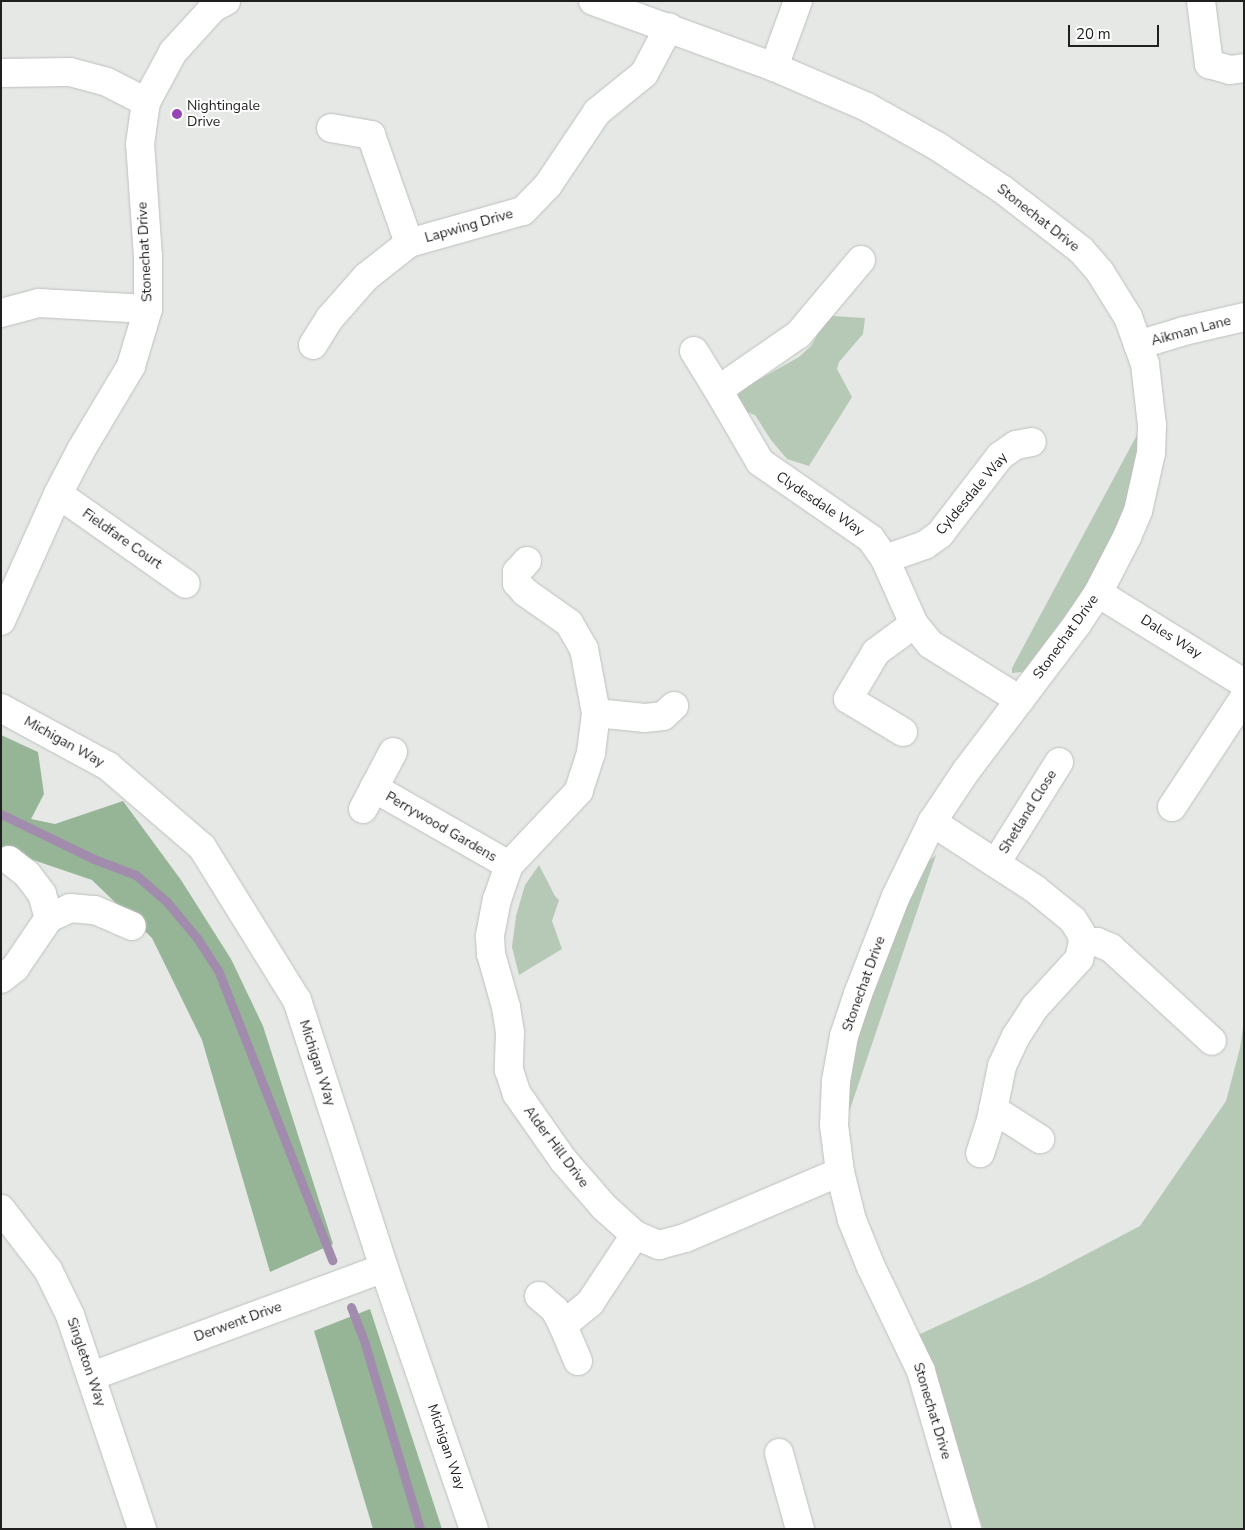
<!DOCTYPE html>
<html>
<head>
<meta charset="utf-8">
<style>
	body { margin:0 }
	#map { position:relative; width:1245px; height:1530px; overflow:hidden; background:#e5e8e5; font-family:"Nunito Sans",sans-serif }
	div>[style] { position:absolute }
	.green>* { inset:0; background:#b6c9b6 }
	.forest>* { inset:0; background:#96b596 }
	.stream>* { height:9px; margin:-4.5px; padding:0 4.5px; transform-origin:4.5px; border-radius:4.5px; background:#a28cad }
	.roads { filter:drop-shadow(0 0 1px #bdc0bd) drop-shadow(0 0 1px #bdc0bd) }
	.minor>* { height:28px; margin:-14px; padding:0 14px; transform-origin:14px; border-radius:14px; background:#fff }
	.dots>* { width:14px; height:14px; translate:-50% -50%; box-sizing:border-box; border:2px solid #fff; border-radius:50% }
	span { translate:-50% -50%; white-space:nowrap; text-align:center; line-height:1.15; -webkit-text-stroke:4px #fff; paint-order:stroke }
	.poi-label { font-size:14px; color:#1e1f1e }
	.left { translate:0 -50%; text-align:left }
	.street-label { font-size:14px; color:#1e1f1e }
	.frame { position:absolute; inset:0; border:2px solid #1e1f1e; pointer-events:none }
	.scale { position:absolute; left:1068px; top:25px; width:91px; height:22px; box-sizing:border-box; border:2px solid #1e1f1e; border-top:0; padding-left:6px; font-size:15px; line-height:18px; white-space:nowrap; color:#1e1f1e; -webkit-text-stroke:4px #fff; paint-order:stroke }
</style>
</head>
<body>
<div id="map">
	<div class="green">
		<div style="clip-path:polygon(832px 316px,865px 318px,863px 334px,839px 362px,837px 369px,852px 397px,809px 466px,787px 459px,771px 440px,755px 415px,744px 411px,737px 397px,742px 389px,799px 357px,811px 346px,823px 325px)"></div>
		<div style="clip-path:polygon(1138px 433px,1138px 447px,1127px 504px,1113px 539px,1088px 587px,1029px 667px,1022px 672px,1012px 673px,1012px 668px)"></div>
		<div style="clip-path:polygon(936px 855px,848px 1115px,846px 1114px,844px 1097px,865px 996px,925px 864px)"></div>
		<div style="clip-path:polygon(539px 865px,555px 896px,559px 900px,552px 921px,562px 949px,519px 975px,512px 947px,516px 916px,525px 885px)"></div>
		<div style="clip-path:polygon(1244px 1021px,1244px 1529px,983px 1529px,918px 1335px,1039px 1279px,1140px 1226px,1226px 1101px,1240px 1048px)"></div>
	</div>
	<div class="forest">
		<div style="clip-path:polygon(1px 735px,38px 752px,44px 794px,31px 819px,55px 824px,123px 801px,181px 880px,231px 959px,263px 1026px,333px 1244px,270px 1272px,202px 1040px,152px 938px,92px 880px,1px 849px)"></div>
		<div style="clip-path:polygon(370px 1309px,442px 1529px,373px 1529px,314px 1331px)"></div>
	</div>
	<div class="stream">
		<div style="left:1px;top:814px;width:103px;rotate:25.8deg"></div>
		<div style="left:94px;top:859px;width:45px;rotate:20.9deg"></div>
		<div style="left:136px;top:875px;width:41px;rotate:41.1deg"></div>
		<div style="left:167px;top:902px;width:47px;rotate:50.2deg"></div>
		<div style="left:197px;top:938px;width:38px;rotate:57deg"></div>
		<div style="left:218px;top:970px;width:312px;rotate:68.5deg"></div>
		<div style="left:351px;top:1307px;width:40px;rotate:69deg"></div>
		<div style="left:365px;top:1344px;width:193px;rotate:73.4deg"></div>
	</div>
	<div class="roads">
		<div class="minor">
			<div style="left:593px;top:1px;width:193px;rotate:20deg"></div>
			<div style="left:774px;top:67px;width:101px;rotate:23.3deg"></div>
			<div style="left:867px;top:107px;width:80px;rotate:29.1deg"></div>
			<div style="left:937px;top:146px;width:78px;rotate:33.5deg"></div>
			<div style="left:1002px;top:189px;width:100px;rotate:37.7deg"></div>
			<div style="left:1081px;top:250px;width:29px;rotate:49deg"></div>
			<div style="left:1100px;top:272px;width:53px;rotate:58.1deg"></div>
			<div style="left:1128px;top:317px;width:50px;rotate:70.1deg"></div>
			<div style="left:1145px;top:364px;width:61px;rotate:83.5deg"></div>
			<div style="left:1152px;top:425px;width:28px;rotate:92deg"></div>
			<div style="left:1151px;top:453px;width:59px;rotate:102.6deg"></div>
			<div style="left:1138px;top:511px;width:28px;rotate:113deg"></div>
			<div style="left:1127px;top:537px;width:63px;rotate:117.4deg"></div>
			<div style="left:1098px;top:593px;width:36px;rotate:124deg"></div>
			<div style="left:1078px;top:623px;width:186px;rotate:127.1deg"></div>
			<div style="left:966px;top:771px;width:61px;rotate:123.7deg"></div>
			<div style="left:932px;top:822px;width:82px;rotate:115.9deg"></div>
			<div style="left:896px;top:896px;width:105px;rotate:111.2deg"></div>
			<div style="left:858px;top:994px;width:44px;rotate:108.4deg"></div>
			<div style="left:844px;top:1036px;width:46px;rotate:100.1deg"></div>
			<div style="left:836px;top:1081px;width:44px;rotate:92.6deg"></div>
			<div style="left:834px;top:1125px;width:47px;rotate:82.7deg"></div>
			<div style="left:840px;top:1172px;width:49px;rotate:76deg"></div>
			<div style="left:852px;top:1220px;width:51px;rotate:68deg"></div>
			<div style="left:871px;top:1267px;width:115px;rotate:64.3deg"></div>
			<div style="left:921px;top:1371px;width:165px;rotate:73.8deg"></div>
			<div style="left:1201px;top:1px;width:64px;rotate:82.8deg"></div>
			<div style="left:1209px;top:64px;width:22px;rotate:16deg"></div>
			<div style="left:1230px;top:70px;width:14px;rotate:-8deg"></div>
			<div style="left:774px;top:67px;width:70px;rotate:-70deg"></div>
			<div style="left:1px;top:73px;width:69px;rotate:-0.8deg"></div>
			<div style="left:70px;top:72px;width:38px;rotate:15deg"></div>
			<div style="left:107px;top:82px;width:44px;rotate:27.1deg"></div>
			<div style="left:331px;top:128px;width:41px;rotate:9.9deg"></div>
			<div style="left:371px;top:135px;width:114px;rotate:70.6deg"></div>
			<div style="left:861px;top:260px;width:97px;rotate:130deg"></div>
			<div style="left:799px;top:334px;width:98px;rotate:145.3deg"></div>
			<div style="left:718px;top:390px;width:83px;rotate:59.7deg"></div>
			<div style="left:760px;top:462px;width:135px;rotate:34.7deg"></div>
			<div style="left:871px;top:539px;width:24px;rotate:55deg"></div>
			<div style="left:885px;top:559px;width:71px;rotate:66deg"></div>
			<div style="left:914px;top:624px;width:26px;rotate:51deg"></div>
			<div style="left:930px;top:644px;width:106px;rotate:31.9deg"></div>
			<div style="left:1px;top:313px;width:39px;rotate:-15deg"></div>
			<div style="left:39px;top:303px;width:109px;rotate:3.2deg"></div>
			<div style="left:313px;top:345px;width:32px;rotate:-58deg"></div>
			<div style="left:330px;top:318px;width:55px;rotate:-48.7deg"></div>
			<div style="left:366px;top:277px;width:55px;rotate:-38.3deg"></div>
			<div style="left:409px;top:243px;width:118px;rotate:-15.7deg"></div>
			<div style="left:523px;top:211px;width:36px;rotate:-46deg"></div>
			<div style="left:548px;top:185px;width:88px;rotate:-56.1deg"></div>
			<div style="left:597px;top:112px;width:60px;rotate:-39deg"></div>
			<div style="left:644px;top:74px;width:53px;rotate:-62deg"></div>
			<div style="left:1138px;top:345px;width:48px;rotate:-16.9deg"></div>
			<div style="left:1184px;top:331px;width:62px;rotate:-13.1deg"></div>
			<div style="left:694px;top:351px;width:46px;rotate:58.4deg"></div>
			<div style="left:58px;top:494px;width:156px;rotate:35.1deg"></div>
			<div style="left:885px;top:559px;width:42px;rotate:-19.3deg"></div>
			<div style="left:925px;top:545px;width:19px;rotate:-36deg"></div>
			<div style="left:940px;top:534px;width:98px;rotate:-52.4deg"></div>
			<div style="left:1000px;top:456px;width:19px;rotate:-35deg"></div>
			<div style="left:1016px;top:445px;width:16px;rotate:-11deg"></div>
			<div style="left:527px;top:561px;width:15px;rotate:132deg"></div>
			<div style="left:517px;top:572px;width:11px;rotate:90deg"></div>
			<div style="left:517px;top:583px;width:12px;rotate:48deg"></div>
			<div style="left:525px;top:592px;width:54px;rotate:35.2deg"></div>
			<div style="left:569px;top:623px;width:30px;rotate:60deg"></div>
			<div style="left:584px;top:649px;width:65px;rotate:79.4deg"></div>
			<div style="left:596px;top:713px;width:40px;rotate:97.1deg"></div>
			<div style="left:591px;top:753px;width:40px;rotate:108deg"></div>
			<div style="left:579px;top:791px;width:102px;rotate:133.4deg"></div>
			<div style="left:509px;top:865px;width:36px;rotate:109deg"></div>
			<div style="left:497px;top:899px;width:38px;rotate:101deg"></div>
			<div style="left:490px;top:936px;width:18px;rotate:87deg"></div>
			<div style="left:491px;top:954px;width:55px;rotate:74.2deg"></div>
			<div style="left:506px;top:1007px;width:25px;rotate:81deg"></div>
			<div style="left:510px;top:1032px;width:38px;rotate:92deg"></div>
			<div style="left:509px;top:1070px;width:25px;rotate:72deg"></div>
			<div style="left:517px;top:1094px;width:82px;rotate:55deg"></div>
			<div style="left:564px;top:1161px;width:61px;rotate:49deg"></div>
			<div style="left:604px;top:1207px;width:42px;rotate:42.1deg"></div>
			<div style="left:635px;top:1235px;width:26px;rotate:23deg"></div>
			<div style="left:659px;top:1245px;width:27px;rotate:-15deg"></div>
			<div style="left:685px;top:1238px;width:168px;rotate:-23.1deg"></div>
			<div style="left:1098px;top:593px;width:172px;rotate:31.7deg"></div>
			<div style="left:1px;top:621px;width:139px;rotate:-65.8deg"></div>
			<div style="left:58px;top:494px;width:50px;rotate:-62.4deg"></div>
			<div style="left:81px;top:450px;width:98px;rotate:-59.2deg"></div>
			<div style="left:131px;top:366px;width:59px;rotate:-73.4deg"></div>
			<div style="left:148px;top:309px;width:52px;rotate:-90deg"></div>
			<div style="left:148px;top:257px;width:113px;rotate:-94deg"></div>
			<div style="left:140px;top:144px;width:42px;rotate:-81.9deg"></div>
			<div style="left:146px;top:102px;width:57px;rotate:-61.6deg"></div>
			<div style="left:173px;top:52px;width:59px;rotate:-47.7deg"></div>
			<div style="left:213px;top:8px;width:15px;rotate:-28deg"></div>
			<div style="left:1px;top:708px;width:122px;rotate:28.5deg"></div>
			<div style="left:108px;top:766px;width:124px;rotate:40.8deg"></div>
			<div style="left:202px;top:847px;width:180px;rotate:58.2deg"></div>
			<div style="left:297px;top:1000px;width:282px;rotate:72deg"></div>
			<div style="left:384px;top:1268px;width:276px;rotate:71deg"></div>
			<div style="left:596px;top:713px;width:49px;rotate:5.8deg"></div>
			<div style="left:645px;top:718px;width:18px;rotate:-6deg"></div>
			<div style="left:663px;top:716px;width:15px;rotate:-42deg"></div>
			<div style="left:903px;top:732px;width:64px;rotate:-149deg"></div>
			<div style="left:848px;top:699px;width:55px;rotate:-59.2deg"></div>
			<div style="left:876px;top:652px;width:47px;rotate:-36.4deg"></div>
			<div style="left:393px;top:752px;width:41px;rotate:117.8deg"></div>
			<div style="left:374px;top:788px;width:155px;rotate:29.7deg"></div>
			<div style="left:1172px;top:807px;width:131px;rotate:-56.6deg"></div>
			<div style="left:363px;top:809px;width:24px;rotate:-62deg"></div>
			<div style="left:932px;top:822px;width:123px;rotate:33deg"></div>
			<div style="left:1035px;top:889px;width:49px;rotate:39.2deg"></div>
			<div style="left:1073px;top:920px;width:15px;rotate:58deg"></div>
			<div style="left:1081px;top:933px;width:9px;rotate:77deg"></div>
			<div style="left:1083px;top:942px;width:17px;rotate:103deg"></div>
			<div style="left:1079px;top:959px;width:65px;rotate:132.5deg"></div>
			<div style="left:1035px;top:1007px;width:35px;rotate:123deg"></div>
			<div style="left:1016px;top:1036px;width:33px;rotate:115deg"></div>
			<div style="left:1002px;top:1066px;width:55px;rotate:101.5deg"></div>
			<div style="left:991px;top:1120px;width:35px;rotate:108deg"></div>
			<div style="left:9px;top:860px;width:23px;rotate:38deg"></div>
			<div style="left:27px;top:874px;width:25px;rotate:53deg"></div>
			<div style="left:42px;top:894px;width:25px;rotate:74deg"></div>
			<div style="left:996px;top:863px;width:119px;rotate:-58deg"></div>
			<div style="left:1083px;top:942px;width:14px"></div>
			<div style="left:1097px;top:942px;width:15px;rotate:23deg"></div>
			<div style="left:1111px;top:948px;width:137px;rotate:42.6deg"></div>
			<div style="left:1px;top:979px;width:18px;rotate:-38deg"></div>
			<div style="left:15px;top:968px;width:60px;rotate:-55.8deg"></div>
			<div style="left:49px;top:918px;width:23px;rotate:-25deg"></div>
			<div style="left:70px;top:908px;width:25px;rotate:5deg"></div>
			<div style="left:95px;top:910px;width:40px;rotate:23.4deg"></div>
			<div style="left:993px;top:1109px;width:56px;rotate:32.6deg"></div>
			<div style="left:1px;top:1209px;width:77px;rotate:52.4deg"></div>
			<div style="left:48px;top:1270px;width:50px;rotate:63.9deg"></div>
			<div style="left:70px;top:1315px;width:226px;rotate:71.4deg"></div>
			<div style="left:539px;top:1296px;width:21px;rotate:41deg"></div>
			<div style="left:555px;top:1310px;width:17px;rotate:62deg"></div>
			<div style="left:578px;top:1361px;width:39px;rotate:-113deg"></div>
			<div style="left:563px;top:1325px;width:35px;rotate:-39deg"></div>
			<div style="left:590px;top:1303px;width:82px;rotate:-56.5deg"></div>
			<div style="left:92px;top:1376px;width:311px;rotate:-20.3deg"></div>
			<div style="left:779px;top:1453px;width:79px;rotate:74.6deg"></div>
		</div>
	</div>
	<div class="dots">
		<div style="left:177px;top:114px;background:#9646b6"></div>
	</div>
	<div class="poi-label">
		<span class="left" style="left:187px;top:114px">Nightingale<br>Drive</span>
	</div>
	<div class="street-label">
		<span style="left:1038px;top:218px;rotate:38deg">Stonechat Drive</span>
		<span style="left:469px;top:226px;rotate:-16deg">Lapwing Drive</span>
		<span style="left:145px;top:252px;rotate:-93deg">Stonechat Drive</span>
		<span style="left:1191px;top:331px;rotate:-15deg">Aikman Lane</span>
		<span style="left:972px;top:494px;rotate:-50deg">Cyldesdale Way</span>
		<span style="left:820px;top:504px;rotate:34deg">Clydesdale Way</span>
		<span style="left:122px;top:539px;rotate:35deg">Fieldfare Court</span>
		<span style="left:1066px;top:637px;rotate:-54deg">Stonechat Drive</span>
		<span style="left:1171px;top:637px;rotate:32deg">Dales Way</span>
		<span style="left:64px;top:742px;rotate:29deg">Michigan Way</span>
		<span style="left:1028px;top:812px;rotate:-58deg">Shetland Close</span>
		<span style="left:441px;top:827px;rotate:30deg">Perrywood Gardens</span>
		<span style="left:864px;top:984px;rotate:-70deg">Stonechat Drive</span>
		<span style="left:317px;top:1063px;rotate:72deg">Michigan Way</span>
		<span style="left:556px;top:1147px;rotate:53deg">Alder Hill Drive</span>
		<span style="left:238px;top:1322px;rotate:-20deg">Derwent Drive</span>
		<span style="left:86px;top:1362px;rotate:71deg">Singleton Way</span>
		<span style="left:932px;top:1411px;rotate:73deg">Stonechat Drive</span>
		<span style="left:446px;top:1447px;rotate:71deg">Michigan Way</span>
	</div>
	<div class="frame"></div>
	<div class="scale">20 m</div>
</div>
</body>
</html>
